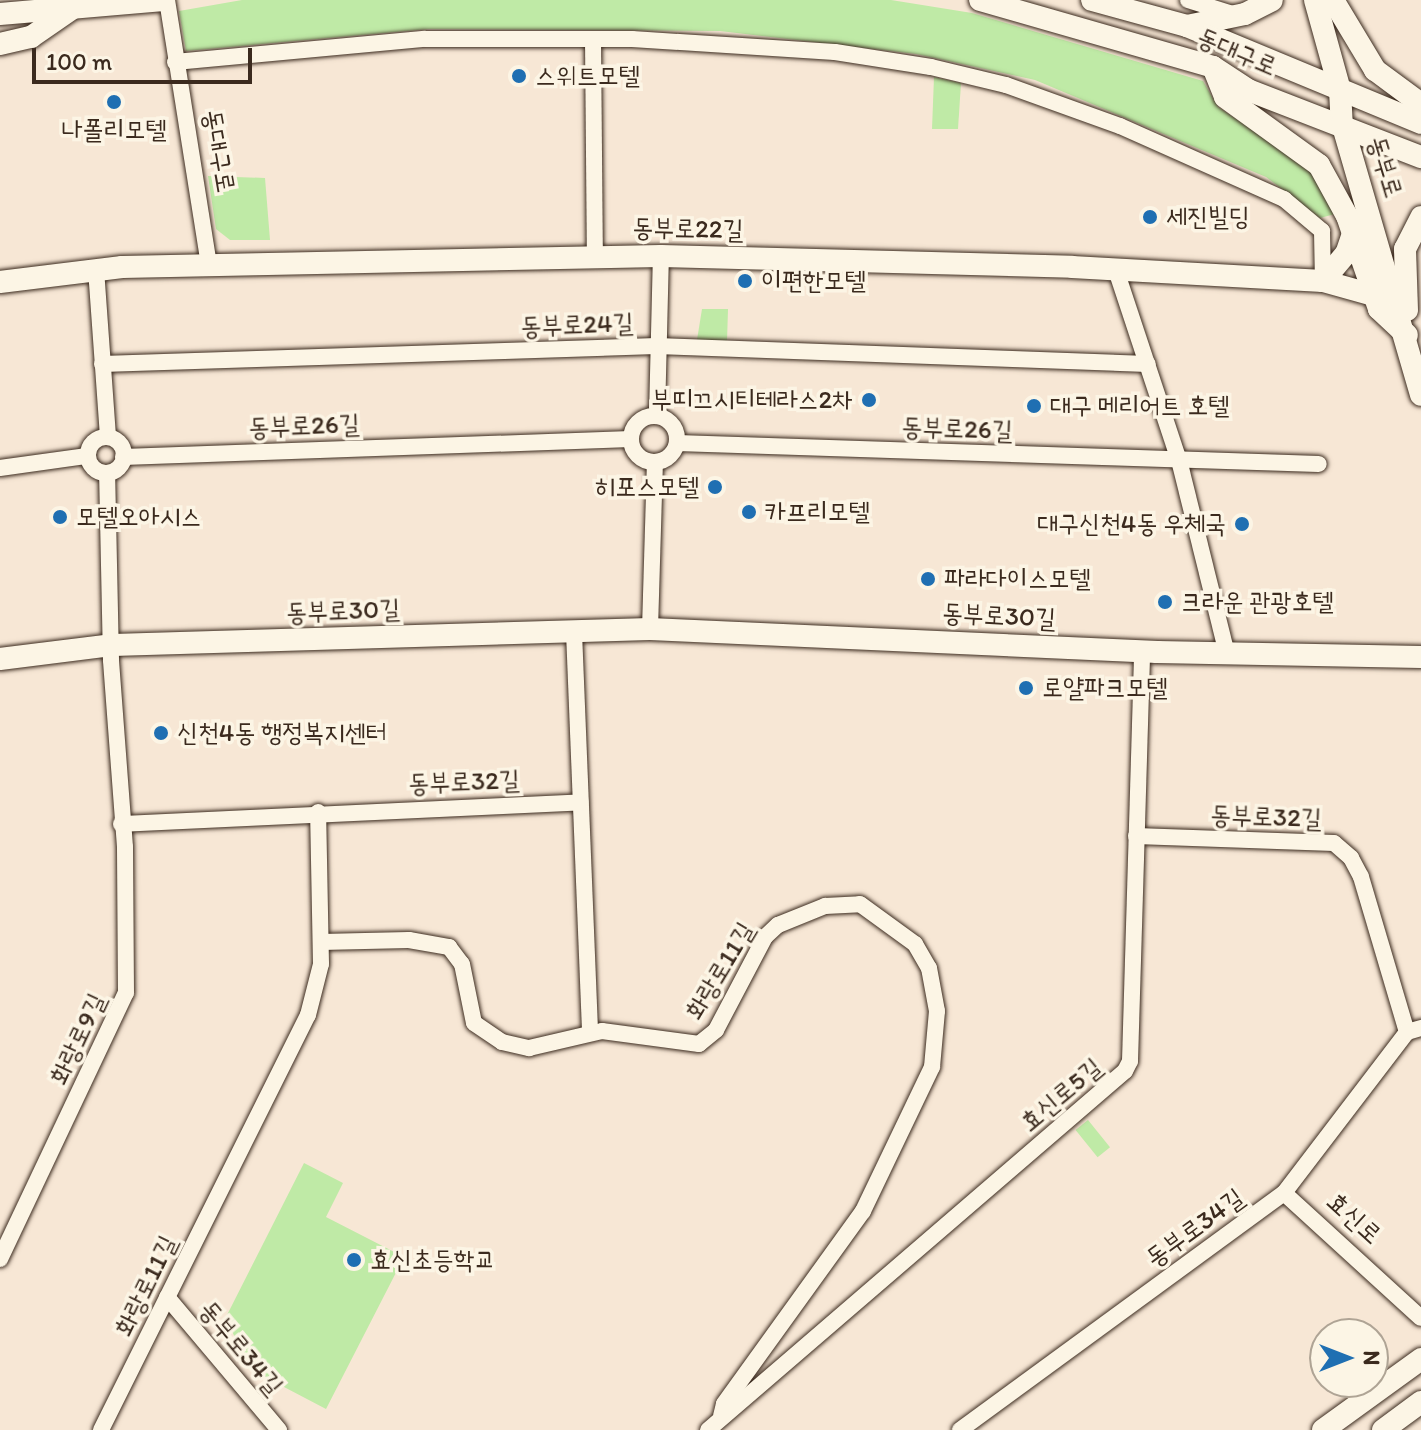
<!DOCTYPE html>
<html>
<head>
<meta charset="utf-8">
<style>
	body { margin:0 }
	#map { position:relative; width:1421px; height:1430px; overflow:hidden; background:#f7e7d5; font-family:Itim,"Poor Story",sans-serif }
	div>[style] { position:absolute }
	.green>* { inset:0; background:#bfeaa6; transform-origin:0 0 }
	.roads { filter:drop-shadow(0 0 2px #3b2a1e) drop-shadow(0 0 2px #3b2a1e) }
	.minor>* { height:16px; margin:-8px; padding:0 8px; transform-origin:8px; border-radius:8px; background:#fcf5e5 }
	.minor>.ring { margin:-8px; padding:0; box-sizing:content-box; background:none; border:16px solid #fcf5e5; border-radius:50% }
	.secondary>* { height:22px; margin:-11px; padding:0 11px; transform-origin:11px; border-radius:11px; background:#fcf5e5 }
	.dots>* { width:22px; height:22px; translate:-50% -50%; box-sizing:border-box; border:4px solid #fcf5e5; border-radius:50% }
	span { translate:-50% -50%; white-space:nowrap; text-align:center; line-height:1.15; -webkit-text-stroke:7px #fcf5e5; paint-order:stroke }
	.street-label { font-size:26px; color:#3b2a1e }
	.poi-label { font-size:26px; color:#3b2a1e }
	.left { translate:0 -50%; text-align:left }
	.right { translate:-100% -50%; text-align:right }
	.north { position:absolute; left:1309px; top:1318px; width:80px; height:80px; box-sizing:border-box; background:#fcf5e5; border:2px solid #afa495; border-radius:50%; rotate:90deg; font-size:22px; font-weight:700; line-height:32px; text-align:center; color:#3b2a1e }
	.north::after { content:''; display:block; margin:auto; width:28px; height:36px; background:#1f6fb2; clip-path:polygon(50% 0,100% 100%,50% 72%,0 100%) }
	.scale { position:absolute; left:32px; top:48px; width:220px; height:36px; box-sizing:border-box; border:4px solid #3b2a1e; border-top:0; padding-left:10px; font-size:24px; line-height:28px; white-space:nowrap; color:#3b2a1e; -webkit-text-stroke:6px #fcf5e5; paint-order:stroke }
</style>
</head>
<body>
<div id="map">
	<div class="green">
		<div style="clip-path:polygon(242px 0,891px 0,972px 13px,1203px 81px,1218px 107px,1310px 168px,1335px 214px,1320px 218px,1266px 177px,1035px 80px,916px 54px,720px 31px,429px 29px,186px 51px,179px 11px)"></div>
		<div style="clip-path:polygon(934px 77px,961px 83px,958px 129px,932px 129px)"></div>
		<div style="clip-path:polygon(208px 176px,265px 178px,270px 240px,230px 240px,216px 229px)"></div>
		<div style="clip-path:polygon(702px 309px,728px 309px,727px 341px,697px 340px)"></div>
		<div style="left:1088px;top:1120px;width:35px;height:16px;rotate:51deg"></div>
		<div style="clip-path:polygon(304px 1163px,343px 1183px,326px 1217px,404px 1257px,326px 1409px,248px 1368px,226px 1317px)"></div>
	</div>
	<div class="roads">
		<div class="minor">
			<div style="left:167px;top:0;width:267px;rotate:81deg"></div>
			<div style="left:1188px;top:0;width:50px;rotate:17.4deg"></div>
			<div style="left:593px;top:39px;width:216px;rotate:89.5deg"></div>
			<div style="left:175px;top:62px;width:251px;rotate:-5.3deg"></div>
			<div style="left:425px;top:39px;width:207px"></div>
			<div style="left:632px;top:39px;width:203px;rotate:3.7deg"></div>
			<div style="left:835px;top:52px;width:97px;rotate:8.9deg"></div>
			<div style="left:931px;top:67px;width:77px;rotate:13.5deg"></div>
			<div style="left:1006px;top:85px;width:121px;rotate:19.8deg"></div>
			<div style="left:1120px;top:126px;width:180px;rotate:24deg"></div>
			<div style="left:1284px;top:199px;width:50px;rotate:40.1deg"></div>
			<div style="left:1322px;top:231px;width:50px;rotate:88.9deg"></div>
			<div style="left:96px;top:269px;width:168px;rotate:85.9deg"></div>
			<div style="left:1116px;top:270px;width:200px;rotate:71.7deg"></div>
			<div style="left:1179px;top:460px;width:200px;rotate:76.1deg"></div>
			<div style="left:102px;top:364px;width:555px;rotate:-1.86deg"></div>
			<div style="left:657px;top:346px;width:491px;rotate:2.1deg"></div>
			<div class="ring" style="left:631px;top:416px;width:30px;height:30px"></div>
			<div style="left:657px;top:416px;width:160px;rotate:-88.6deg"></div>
			<div class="ring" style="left:88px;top:437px;width:20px;height:20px"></div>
			<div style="left:677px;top:443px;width:642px;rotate:1.87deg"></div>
			<div style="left:123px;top:457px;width:508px;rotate:-2.03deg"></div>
			<div style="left:0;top:468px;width:88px;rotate:-7.9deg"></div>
			<div style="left:650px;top:629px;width:166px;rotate:-88.3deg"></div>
			<div style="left:574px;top:632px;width:400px;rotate:87.7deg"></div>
			<div style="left:121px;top:824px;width:460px;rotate:-2.7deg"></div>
			<div style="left:1136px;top:836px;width:198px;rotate:2deg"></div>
			<div style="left:1334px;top:843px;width:23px;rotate:41deg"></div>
			<div style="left:1351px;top:858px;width:21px;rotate:62deg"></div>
			<div style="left:1361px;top:877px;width:162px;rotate:73.5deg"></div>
			<div style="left:321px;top:942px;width:88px;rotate:-1.3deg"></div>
			<div style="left:409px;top:940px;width:41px;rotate:9.9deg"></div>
			<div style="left:449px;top:947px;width:21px;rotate:53deg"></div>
			<div style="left:462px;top:964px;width:60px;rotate:78.5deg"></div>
			<div style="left:474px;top:1023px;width:34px;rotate:34deg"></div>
			<div style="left:502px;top:1042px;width:28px;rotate:13deg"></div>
			<div style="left:529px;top:1048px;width:75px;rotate:-13.1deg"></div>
			<div style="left:602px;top:1031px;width:98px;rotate:7.6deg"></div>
			<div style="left:699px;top:1044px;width:22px;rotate:-39deg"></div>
			<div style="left:716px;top:1030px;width:105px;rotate:-62.2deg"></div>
			<div style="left:765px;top:937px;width:18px;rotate:-43deg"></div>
			<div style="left:778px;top:925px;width:51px;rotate:-22deg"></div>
			<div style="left:825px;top:906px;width:35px;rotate:-3deg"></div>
			<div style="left:860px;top:904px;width:68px;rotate:36deg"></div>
			<div style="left:915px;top:944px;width:28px;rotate:60deg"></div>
			<div style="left:929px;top:968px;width:44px;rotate:79.5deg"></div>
			<div style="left:937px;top:1011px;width:56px;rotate:95.1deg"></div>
			<div style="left:932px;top:1067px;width:160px;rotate:115.6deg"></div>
			<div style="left:863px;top:1211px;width:238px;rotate:125.8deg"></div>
			<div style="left:724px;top:1404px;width:12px;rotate:104deg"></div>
			<div style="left:1284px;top:1193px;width:185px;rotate:42.4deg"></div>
			<div style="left:0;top:1259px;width:294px;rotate:-64.7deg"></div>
			<div style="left:126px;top:993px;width:146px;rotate:-90.4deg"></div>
			<div style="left:125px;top:847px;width:188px;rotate:-94.3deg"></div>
			<div style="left:111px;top:660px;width:187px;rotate:-91.2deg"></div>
			<div style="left:167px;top:1297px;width:174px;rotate:49.9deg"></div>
			<div style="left:101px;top:1430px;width:464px;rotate:-63.5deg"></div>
			<div style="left:308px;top:1015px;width:53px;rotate:-75.7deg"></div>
			<div style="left:321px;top:964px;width:152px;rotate:-91.1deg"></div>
			<div style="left:708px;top:1430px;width:550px;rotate:-40.73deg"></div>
			<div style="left:1125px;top:1071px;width:11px;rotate:-63deg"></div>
			<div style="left:1130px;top:1061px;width:410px;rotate:-88.3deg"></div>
			<div style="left:960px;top:1430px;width:401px;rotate:-36.2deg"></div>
			<div style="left:1284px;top:1193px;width:203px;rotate:-52.6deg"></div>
			<div style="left:1407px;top:1032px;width:15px;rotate:-16deg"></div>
		</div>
		<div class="secondary">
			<div style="left:980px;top:0;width:242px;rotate:16deg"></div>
			<div style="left:1213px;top:67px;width:42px;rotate:33.3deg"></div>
			<div style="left:1248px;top:90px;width:186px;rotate:21.2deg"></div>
			<div style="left:1092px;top:0;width:98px;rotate:15.3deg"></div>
			<div style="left:1187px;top:26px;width:253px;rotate:22.5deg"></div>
			<div style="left:1315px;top:0;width:93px;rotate:74.5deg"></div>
			<div style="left:1340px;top:90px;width:33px;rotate:87deg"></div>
			<div style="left:1342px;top:123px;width:283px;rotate:73.8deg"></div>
			<div style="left:1333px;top:0;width:82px;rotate:59deg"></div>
			<div style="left:1375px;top:70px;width:57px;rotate:36.5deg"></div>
			<div style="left:0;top:14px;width:164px;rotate:-4.9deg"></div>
			<div style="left:1187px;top:26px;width:59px;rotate:-11.7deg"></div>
			<div style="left:1245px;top:14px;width:30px;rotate:-27deg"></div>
			<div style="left:0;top:44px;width:32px;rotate:-13deg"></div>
			<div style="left:31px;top:37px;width:55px;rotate:-34.6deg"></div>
			<div style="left:1213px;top:67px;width:32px;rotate:68deg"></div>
			<div style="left:1225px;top:97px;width:116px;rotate:35.9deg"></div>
			<div style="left:1319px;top:165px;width:58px;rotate:61.2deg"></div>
			<div style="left:1347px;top:216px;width:98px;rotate:71deg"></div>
			<div style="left:1379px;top:309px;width:38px;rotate:43deg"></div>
			<div style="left:1323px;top:281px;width:35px;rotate:-50deg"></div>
			<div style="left:1346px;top:254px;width:21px;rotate:-71deg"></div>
			<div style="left:0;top:282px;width:123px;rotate:-7deg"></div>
			<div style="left:122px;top:267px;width:539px;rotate:-1.17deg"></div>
			<div style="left:661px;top:256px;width:411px;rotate:1.5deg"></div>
			<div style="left:1072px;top:267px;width:251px;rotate:3.2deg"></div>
			<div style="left:1323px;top:281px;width:52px;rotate:15.6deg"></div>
			<div style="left:1407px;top:310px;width:61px;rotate:-91.9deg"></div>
			<div style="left:1405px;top:249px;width:36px;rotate:-63deg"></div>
			<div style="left:0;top:659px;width:114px;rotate:-7.1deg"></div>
			<div style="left:113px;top:645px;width:537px;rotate:-1.71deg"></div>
			<div style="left:650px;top:629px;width:508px;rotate:2.6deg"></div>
			<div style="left:1157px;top:652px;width:264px;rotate:1.1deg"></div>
			<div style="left:1323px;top:1430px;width:121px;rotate:-35.9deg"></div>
			<div style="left:1383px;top:1430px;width:47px;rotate:-36.4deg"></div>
		</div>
	</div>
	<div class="dots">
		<div style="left:519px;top:76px;background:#1f6fb2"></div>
		<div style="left:114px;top:102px;background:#1f6fb2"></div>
		<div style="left:1150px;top:217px;background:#1f6fb2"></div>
		<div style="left:745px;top:281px;background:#1f6fb2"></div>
		<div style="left:869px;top:400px;background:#1f6fb2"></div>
		<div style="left:1034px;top:406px;background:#1f6fb2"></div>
		<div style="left:715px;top:487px;background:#1f6fb2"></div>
		<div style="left:749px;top:512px;background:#1f6fb2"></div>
		<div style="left:60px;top:517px;background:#1f6fb2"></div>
		<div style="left:1242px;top:524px;background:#1f6fb2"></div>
		<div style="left:928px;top:579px;background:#1f6fb2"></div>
		<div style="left:1165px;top:602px;background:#1f6fb2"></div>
		<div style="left:1026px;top:688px;background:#1f6fb2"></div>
		<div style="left:161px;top:733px;background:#1f6fb2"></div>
		<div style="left:354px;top:1260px;background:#1f6fb2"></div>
	</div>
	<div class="street-label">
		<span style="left:1237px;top:52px;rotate:23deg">동대구로</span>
		<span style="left:219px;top:151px;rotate:80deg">동대구로</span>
		<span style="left:1385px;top:167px;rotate:73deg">동부로</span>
		<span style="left:688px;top:229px;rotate:1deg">동부로22길</span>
		<span style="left:577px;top:325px;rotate:-2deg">동부로24길</span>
		<span style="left:304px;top:426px;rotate:-2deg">동부로26길</span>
		<span style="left:957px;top:429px;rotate:2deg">동부로26길</span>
		<span style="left:343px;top:611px;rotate:-2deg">동부로30길</span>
		<span style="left:999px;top:616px;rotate:3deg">동부로30길</span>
		<span style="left:464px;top:782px;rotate:-2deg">동부로32길</span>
		<span style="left:1266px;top:817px;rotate:2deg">동부로32길</span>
		<span style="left:720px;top:971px;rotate:-59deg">화랑로11길</span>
		<span style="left:78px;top:1039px;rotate:-65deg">화랑로9길</span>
		<span style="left:1061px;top:1095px;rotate:-40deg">효신로5길</span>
		<span style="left:1354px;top:1218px;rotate:42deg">효신로</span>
		<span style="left:1195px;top:1228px;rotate:-36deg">동부로34길</span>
		<span style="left:146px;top:1286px;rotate:-64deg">화랑로11길</span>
		<span style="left:241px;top:1348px;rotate:50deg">동부로34길</span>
	</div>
	<div class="poi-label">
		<span class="left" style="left:535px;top:76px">스위트모텔</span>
		<span style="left:114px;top:130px">나폴리모텔</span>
		<span class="left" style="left:1166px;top:217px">세진빌딩</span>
		<span class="left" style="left:761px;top:281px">이편한모텔</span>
		<span class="right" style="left:853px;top:400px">부띠끄시티테라스2차</span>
		<span class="left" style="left:1050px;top:406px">대구 메리어트 호텔</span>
		<span class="right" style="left:699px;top:487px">히포스모텔</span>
		<span class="left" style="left:765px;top:512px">카프리모텔</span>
		<span class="left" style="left:76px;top:517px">모텔오아시스</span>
		<span class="right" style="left:1226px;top:524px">대구신천4동 우체국</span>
		<span class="left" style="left:944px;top:579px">파라다이스모텔</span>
		<span class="left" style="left:1181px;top:602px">크라운 관광호텔</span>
		<span class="left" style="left:1042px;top:688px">로얄파크모텔</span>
		<span class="left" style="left:177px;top:733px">신천4동 행정복지센터</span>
		<span class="left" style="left:370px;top:1260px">효신초등학교</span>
	</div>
	<div class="north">N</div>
	<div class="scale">100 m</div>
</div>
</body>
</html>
